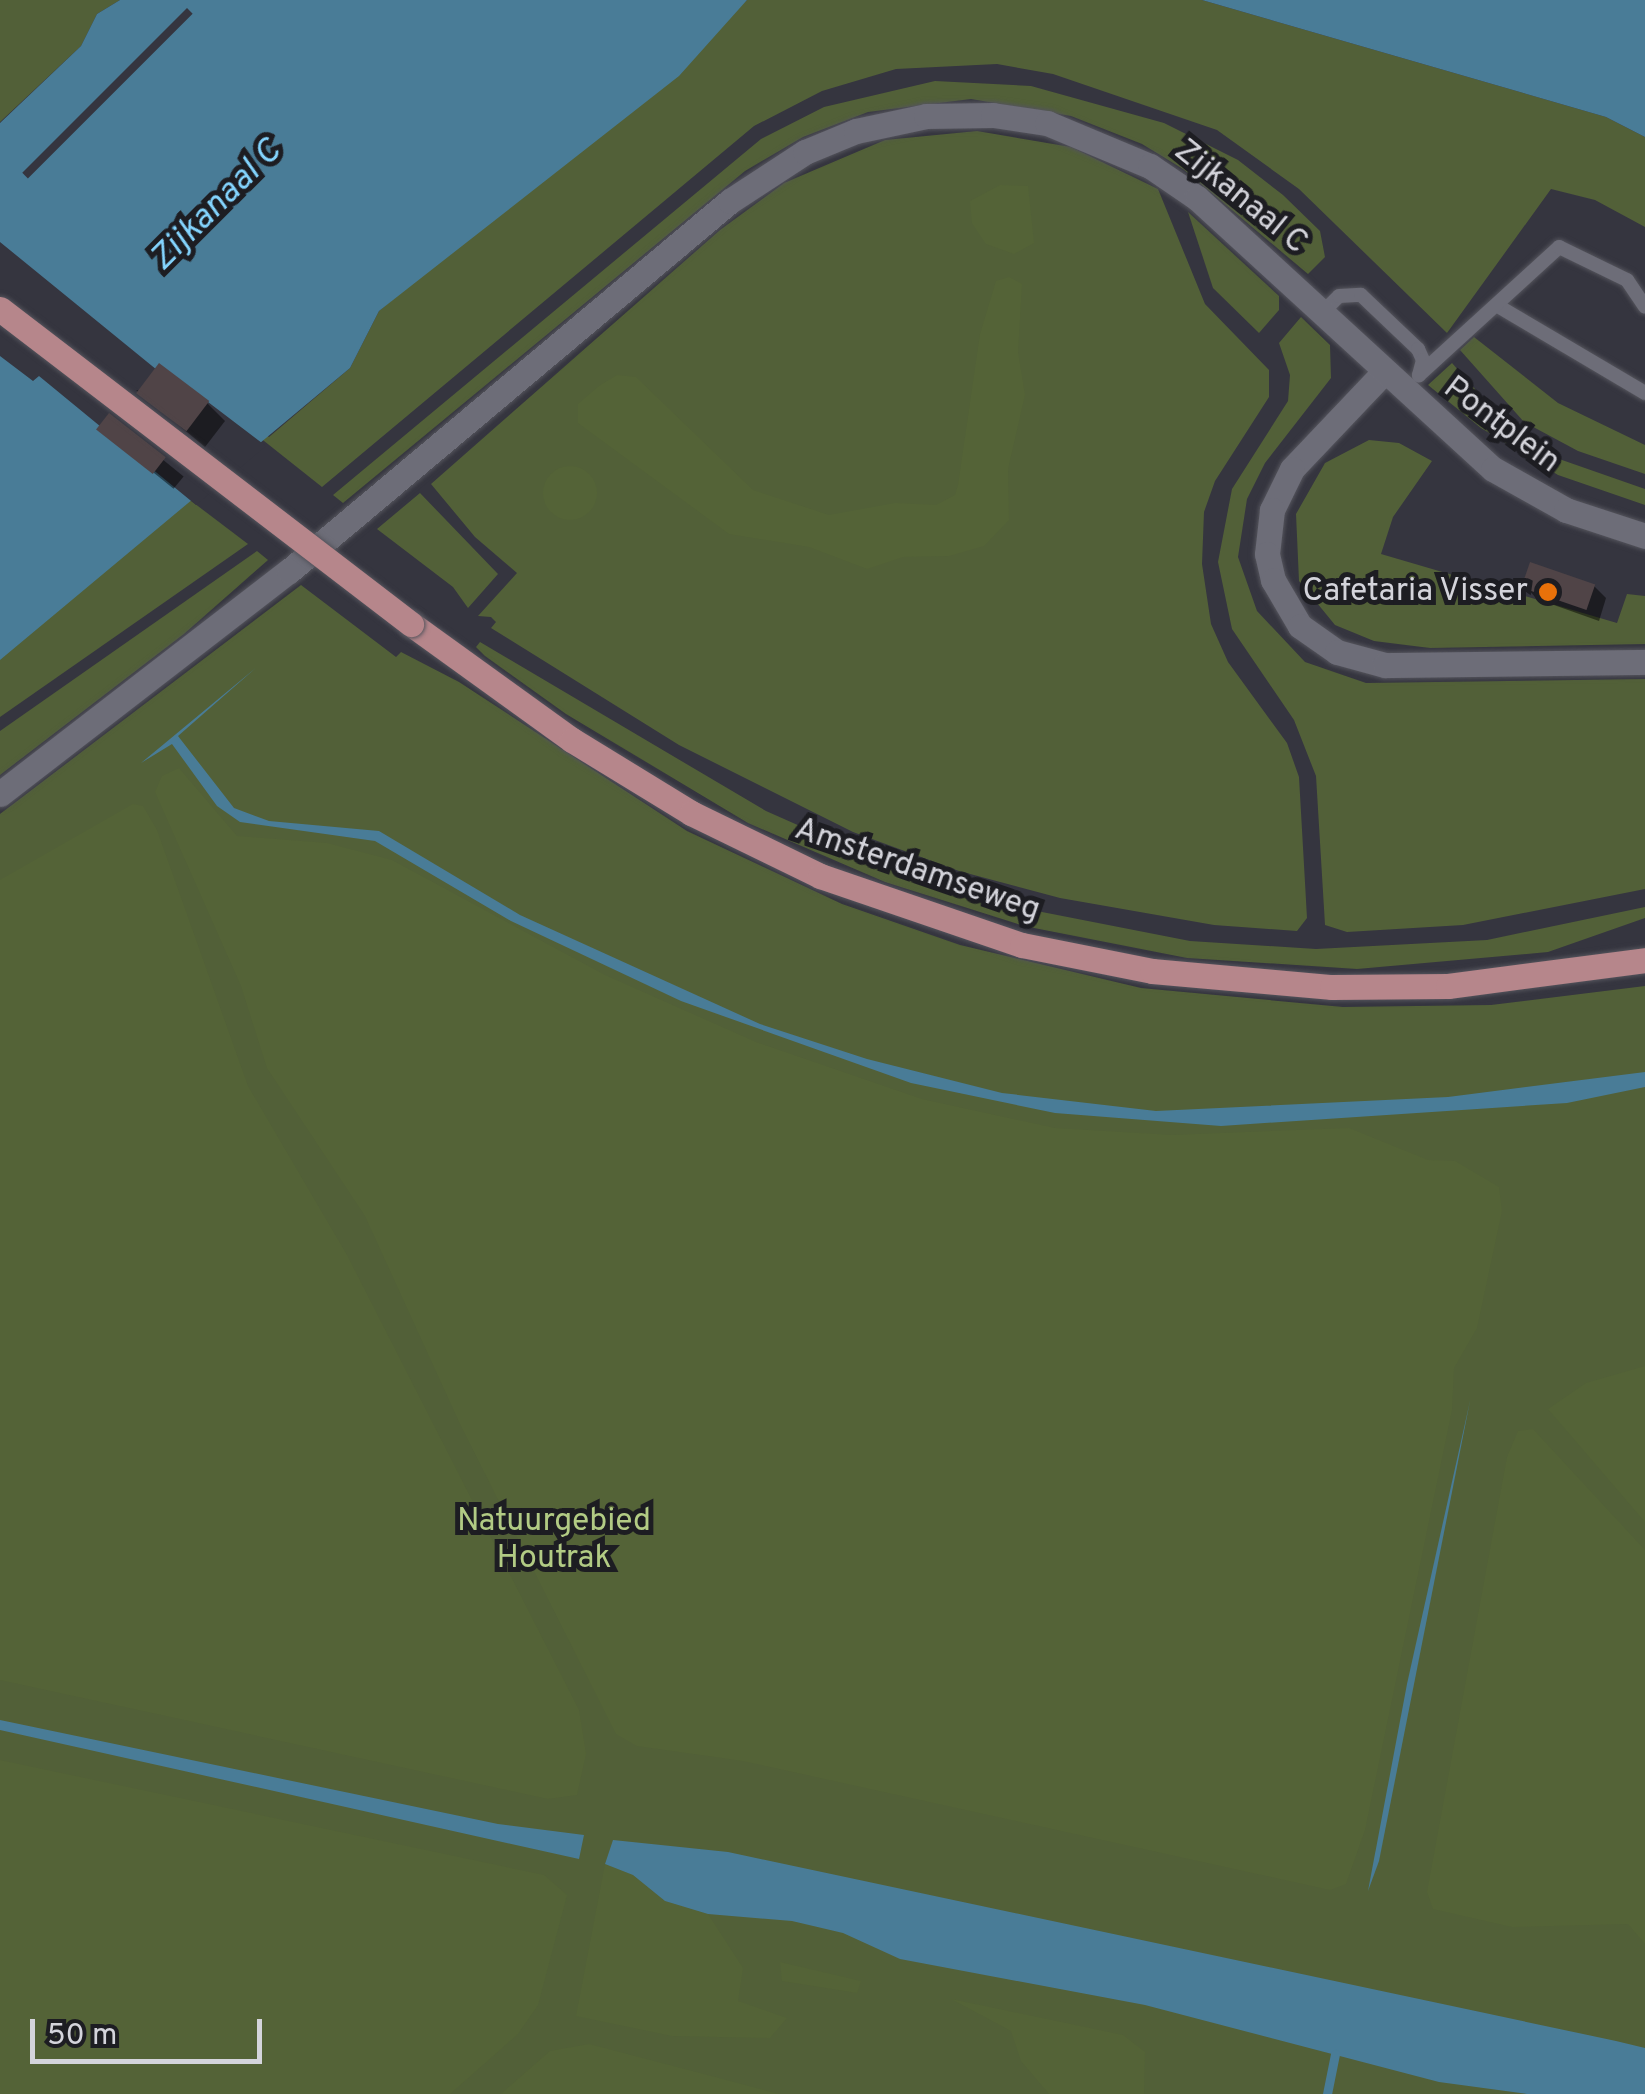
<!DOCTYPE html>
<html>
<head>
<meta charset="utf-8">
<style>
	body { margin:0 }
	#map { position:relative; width:1645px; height:2094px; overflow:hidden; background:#35353f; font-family:Overpass,sans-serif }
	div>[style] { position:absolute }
	.green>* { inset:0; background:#526038 }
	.forest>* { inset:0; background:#546337 }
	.round { border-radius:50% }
	.water>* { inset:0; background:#497c97 }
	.pier>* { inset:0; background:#35353f; transform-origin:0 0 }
	.shadow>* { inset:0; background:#0007; transform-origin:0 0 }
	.stream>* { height:9px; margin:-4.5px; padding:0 4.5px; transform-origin:4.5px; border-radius:4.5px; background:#497c97 }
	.building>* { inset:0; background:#504447; transform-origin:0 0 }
	.roads { filter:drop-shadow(0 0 2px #54545c) drop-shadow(0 0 2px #54545c) }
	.service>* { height:14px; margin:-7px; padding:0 7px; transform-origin:7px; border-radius:7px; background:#6d6d78 }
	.tertiary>* { height:25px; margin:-12.5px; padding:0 12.5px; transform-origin:12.5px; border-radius:12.5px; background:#6d6d78 }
	.primary>* { height:25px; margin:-12.5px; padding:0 12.5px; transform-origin:12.5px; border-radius:12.5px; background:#b6868b }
	.bridges { filter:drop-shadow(0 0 2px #54545c) drop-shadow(0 0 2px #54545c) }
	.primary-bridge>* { height:25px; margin:-12.5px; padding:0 12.5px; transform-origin:12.5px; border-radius:12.5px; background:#b6868b }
	.dots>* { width:28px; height:28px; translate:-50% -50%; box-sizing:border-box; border:5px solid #1d1d22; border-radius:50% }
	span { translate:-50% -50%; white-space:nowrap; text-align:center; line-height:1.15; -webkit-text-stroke:10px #1d1d22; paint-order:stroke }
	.street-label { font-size:32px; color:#d4d4db }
	.poi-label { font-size:32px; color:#d4d4db }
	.right { translate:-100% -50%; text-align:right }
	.park-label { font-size:32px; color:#b2cb84 }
	.water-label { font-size:35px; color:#84d5ff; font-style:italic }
	.scale { position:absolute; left:30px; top:2019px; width:232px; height:45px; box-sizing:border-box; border:5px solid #d4d4db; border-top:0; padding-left:12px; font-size:30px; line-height:35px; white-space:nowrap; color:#d4d4db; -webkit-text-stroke:8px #1d1d22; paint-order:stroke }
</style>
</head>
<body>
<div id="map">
	<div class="green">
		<div style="clip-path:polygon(0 0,120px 0,97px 14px,81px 46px,0 122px)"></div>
		<div style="clip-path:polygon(747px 0,1202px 0,1606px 117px,1645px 137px,1645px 227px,1595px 200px,1551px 189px,1447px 333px,1299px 189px,1217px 130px,1053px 74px,997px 64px,896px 69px,822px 91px,754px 126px,322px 487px,0 231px,269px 437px,350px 368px,379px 311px)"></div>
		<div style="clip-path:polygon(935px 81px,1031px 86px,1164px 123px,1238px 160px,1283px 195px,1320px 231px,1325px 257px,1308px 274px,1183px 169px,1142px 144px,1071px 116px,971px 99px,868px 112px,803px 137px,745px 171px,343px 503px,333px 495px,761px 139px,824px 107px)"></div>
		<div style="clip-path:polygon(977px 131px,1071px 147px,1158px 189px,1205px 304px,1269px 370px,1269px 397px,1215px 481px,1204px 512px,1202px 564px,1211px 624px,1228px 662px,1287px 743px,1299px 777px,1307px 918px,1297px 931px,1214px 925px,1060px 898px,959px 871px,853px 832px,679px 745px,491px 628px,496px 622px,491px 617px,478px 616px,517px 573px,475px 537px,431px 484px,720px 230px,784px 183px,885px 140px)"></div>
		<div style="clip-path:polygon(1188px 212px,1279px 296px,1279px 310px,1259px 333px,1213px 288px)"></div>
		<div style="clip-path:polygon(1301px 317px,1330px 345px,1331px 378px,1265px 463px,1247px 499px,1238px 557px,1257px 611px,1305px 662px,1366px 683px,1645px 679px,1645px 889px,1463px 925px,1347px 932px,1325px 925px,1316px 776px,1294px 720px,1232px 629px,1218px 562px,1232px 489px,1288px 401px,1290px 375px,1279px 343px)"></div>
		<div style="clip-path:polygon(1474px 337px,1558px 403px,1645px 445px,1645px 474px,1578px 451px,1524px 422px,1460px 350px)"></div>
		<div style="clip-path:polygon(0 356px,248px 544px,0 717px)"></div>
		<div style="clip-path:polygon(1452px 363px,1511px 430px,1562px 460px,1645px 489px,1645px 505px,1558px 475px,1481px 428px,1428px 385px)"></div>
		<div style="clip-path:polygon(1369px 440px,1399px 443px,1432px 461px,1393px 517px,1381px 554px,1617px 623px,1627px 594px,1645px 596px,1645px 644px,1430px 648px,1374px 641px,1335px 625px,1299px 581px,1296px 514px,1325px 463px)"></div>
		<div style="clip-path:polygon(420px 493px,498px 574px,468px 608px,453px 587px,377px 529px)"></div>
		<div style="clip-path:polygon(257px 551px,268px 560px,184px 634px,0 775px,0 731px)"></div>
		<div style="clip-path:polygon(301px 585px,396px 657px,401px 652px,459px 682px,687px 831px,842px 904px,960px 945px,1141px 988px,1343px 1007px,1491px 1005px,1645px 986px,1645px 2094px,0 2094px,0 814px)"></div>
		<div style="clip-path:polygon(480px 642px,766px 811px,888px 865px,1042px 912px,1190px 941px,1316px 949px,1487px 940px,1645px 907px,1645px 918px,1548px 952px,1357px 969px,1187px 958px,1024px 926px,885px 882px,748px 823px,566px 714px,485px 656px,476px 647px)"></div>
	</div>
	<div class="forest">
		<div style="clip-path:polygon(1000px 185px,1028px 186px,1034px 243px,1014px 254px,986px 244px,972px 223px,970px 201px)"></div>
		<div style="clip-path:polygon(1009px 277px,1022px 284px,1018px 352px,1025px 395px,1008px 469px,1009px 520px,984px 546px,949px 556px,903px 557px,867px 569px,809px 547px,729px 534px,578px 423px,578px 404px,599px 386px,617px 375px,636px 377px,753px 490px,829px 515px,895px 503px,936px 505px,955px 495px,958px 485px,980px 334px,996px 281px)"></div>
		<div class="round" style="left:543px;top:466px;width:54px;height:54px"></div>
		<div style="clip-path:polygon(179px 768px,237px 836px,327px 843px,392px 860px,605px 975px,756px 1042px,922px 1099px,1055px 1128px,1172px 1135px,1349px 1128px,1428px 1160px,1455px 1161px,1499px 1187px,1502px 1211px,1477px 1328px,1454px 1368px,1452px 1410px,1365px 1830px,1346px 1884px,1330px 1890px,743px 1761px,637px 1746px,616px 1734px,460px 1424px,365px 1216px,267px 1068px,241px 986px,155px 792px,162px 776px)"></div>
		<div style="clip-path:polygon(133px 804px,143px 806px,157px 830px,248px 1086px,347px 1255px,579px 1710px,586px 1754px,577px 1795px,548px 1799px,0 1680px,0 880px)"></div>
		<div style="clip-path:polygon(1645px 1366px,1645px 1522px,1548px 1409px,1586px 1383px)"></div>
		<div style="clip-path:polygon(1533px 1429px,1645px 1550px,1645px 1944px,1628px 1924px,1512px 1927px,1433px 1909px,1427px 1892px,1507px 1457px,1518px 1431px)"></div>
		<div style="clip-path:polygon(0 1760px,544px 1875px,567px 1895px,538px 2005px,518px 2034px,450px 2094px,0 2094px)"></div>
		<div style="clip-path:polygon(605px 1864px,633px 1875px,665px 1901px,708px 1914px,743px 1968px,738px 2001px,787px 2018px,770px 2038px,672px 2036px,576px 2016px)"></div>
		<div style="clip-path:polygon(780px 1962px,861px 1981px,857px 1993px,782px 1981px)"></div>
		<div style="clip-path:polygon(951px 1999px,1123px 2035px,1145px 2052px,1144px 2094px,1049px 2094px,1021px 2061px,1011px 2031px)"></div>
		<div style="clip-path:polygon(589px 2044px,719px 2078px,779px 2094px,501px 2094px,550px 2051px)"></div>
	</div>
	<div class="water">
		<div style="clip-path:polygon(120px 0,747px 0,679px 76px,379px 311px,350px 368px,0 660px,0 123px,81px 46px,97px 14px)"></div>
		<div style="clip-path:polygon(1202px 0,1645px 0,1645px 137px,1606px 117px)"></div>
		<div style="clip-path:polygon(257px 667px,178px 736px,234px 808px,269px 821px,379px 831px,520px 915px,760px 1024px,867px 1059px,1002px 1093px,1156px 1111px,1448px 1097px,1645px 1072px,1645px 1087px,1567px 1103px,1221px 1126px,1055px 1113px,911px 1083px,681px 1001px,511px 921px,375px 841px,240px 822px,217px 806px,172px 744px,141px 763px)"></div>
		<div style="clip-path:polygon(1470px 1401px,1379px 1861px,1368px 1891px,1407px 1684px)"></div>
		<div style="clip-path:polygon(0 1720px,498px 1824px,584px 1835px,579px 1859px,0 1730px)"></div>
		<div style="clip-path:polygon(613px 1840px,728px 1852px,1616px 2041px,1645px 2048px,1645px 2094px,1527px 2094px,1439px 2082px,1145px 2005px,900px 1959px,843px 1933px,792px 1921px,708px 1914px,665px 1901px,633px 1875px,605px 1864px)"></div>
	</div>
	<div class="pier">
		<div style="left:187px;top:8px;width:8px;height:233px;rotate:45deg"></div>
		<div style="clip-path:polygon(0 242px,157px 370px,162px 367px,266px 446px,196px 505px,39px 376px,33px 381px,0 356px)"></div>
	</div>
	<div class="shadow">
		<div style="clip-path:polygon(136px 390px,207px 403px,225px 421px,205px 447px)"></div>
		<div style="left:109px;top:416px;width:96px;height:16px;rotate:39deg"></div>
		<div style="clip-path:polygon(1594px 586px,1606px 598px,1599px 621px,1537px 599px,1526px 587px)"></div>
	</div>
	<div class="stream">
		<div style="left:1327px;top:2094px;width:41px;rotate:-78.7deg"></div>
	</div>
	<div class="building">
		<div style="left:159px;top:363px;width:63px;height:38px;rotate:37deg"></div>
		<div style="left:109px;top:413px;width:72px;height:21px;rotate:38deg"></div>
		<div style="left:1530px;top:562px;width:69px;height:27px;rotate:19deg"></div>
	</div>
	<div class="roads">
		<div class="service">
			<div style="left:1498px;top:306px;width:171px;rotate:30.6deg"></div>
			<div style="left:1324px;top:311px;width:21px;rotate:-45deg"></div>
			<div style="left:1339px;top:296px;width:22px;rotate:-3deg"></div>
			<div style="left:1361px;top:295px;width:79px;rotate:43.5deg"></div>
			<div style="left:1418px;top:349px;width:12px;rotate:66deg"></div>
			<div style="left:1423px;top:360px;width:16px;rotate:105deg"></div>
			<div style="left:1419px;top:375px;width:190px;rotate:-42.4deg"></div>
			<div style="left:1559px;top:247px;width:76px;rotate:25.9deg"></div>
			<div style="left:1627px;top:280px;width:32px;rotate:56deg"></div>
		</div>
		<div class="tertiary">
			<div style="left:1383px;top:373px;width:132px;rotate:133.5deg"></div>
			<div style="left:1292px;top:469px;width:46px;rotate:116deg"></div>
			<div style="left:1272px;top:510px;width:44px;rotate:96.5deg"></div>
			<div style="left:1267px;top:554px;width:27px;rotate:77deg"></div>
			<div style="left:1273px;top:580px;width:53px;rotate:59.6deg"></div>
			<div style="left:1300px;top:626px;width:45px;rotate:35.1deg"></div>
			<div style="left:1337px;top:652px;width:50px;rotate:15.2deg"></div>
			<div style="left:1385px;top:665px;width:260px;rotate:-0.7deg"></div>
			<div style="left:0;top:794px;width:365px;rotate:-37.7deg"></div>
			<div style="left:289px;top:571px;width:576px;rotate:-40deg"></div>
			<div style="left:730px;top:201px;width:90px;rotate:-33.2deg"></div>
			<div style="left:805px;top:152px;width:55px;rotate:-22.4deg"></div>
			<div style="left:856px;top:131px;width:72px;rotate:-12.1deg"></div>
			<div style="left:926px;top:116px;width:67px;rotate:-0.9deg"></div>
			<div style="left:993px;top:115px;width:55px;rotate:8.4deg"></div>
			<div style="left:1047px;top:123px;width:112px;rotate:22.7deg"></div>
			<div style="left:1150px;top:166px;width:57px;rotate:34.2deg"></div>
			<div style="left:1197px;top:198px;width:401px;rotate:42.5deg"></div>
			<div style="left:1493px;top:469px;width:84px;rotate:29.3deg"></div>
			<div style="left:1566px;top:510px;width:83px;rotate:18.2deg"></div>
		</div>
		<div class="primary">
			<div style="left:411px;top:624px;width:198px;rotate:35.8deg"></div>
			<div style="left:572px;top:740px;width:140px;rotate:31.5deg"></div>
			<div style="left:691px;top:813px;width:144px;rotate:26deg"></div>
			<div style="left:820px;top:876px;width:213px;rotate:18.9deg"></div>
			<div style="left:1022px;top:945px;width:133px;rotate:11.3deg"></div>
			<div style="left:1152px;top:971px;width:181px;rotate:5.1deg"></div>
			<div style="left:1332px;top:987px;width:116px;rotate:-0.5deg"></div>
			<div style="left:1448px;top:986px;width:199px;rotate:-7.5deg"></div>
		</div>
	</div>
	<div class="bridges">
		<div class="primary-bridge">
			<div style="left:0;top:309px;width:518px;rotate:37.47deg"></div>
		</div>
	</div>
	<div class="dots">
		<div style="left:1548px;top:592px;background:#e8710a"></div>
	</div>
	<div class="street-label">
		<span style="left:1240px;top:198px;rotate:39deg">Zijkanaal C</span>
		<span style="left:1501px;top:426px;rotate:37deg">Pontplein</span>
		<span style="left:917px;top:871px;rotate:19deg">Amsterdamseweg</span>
	</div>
	<div class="poi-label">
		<span class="right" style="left:1528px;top:592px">Cafetaria Visser</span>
	</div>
	<div class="park-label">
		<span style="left:554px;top:1541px">Natuurgebied<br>Houtrak</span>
	</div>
	<div class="water-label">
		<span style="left:216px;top:206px;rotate:-45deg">Zijkanaal C</span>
	</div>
	<div class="scale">50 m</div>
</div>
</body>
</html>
